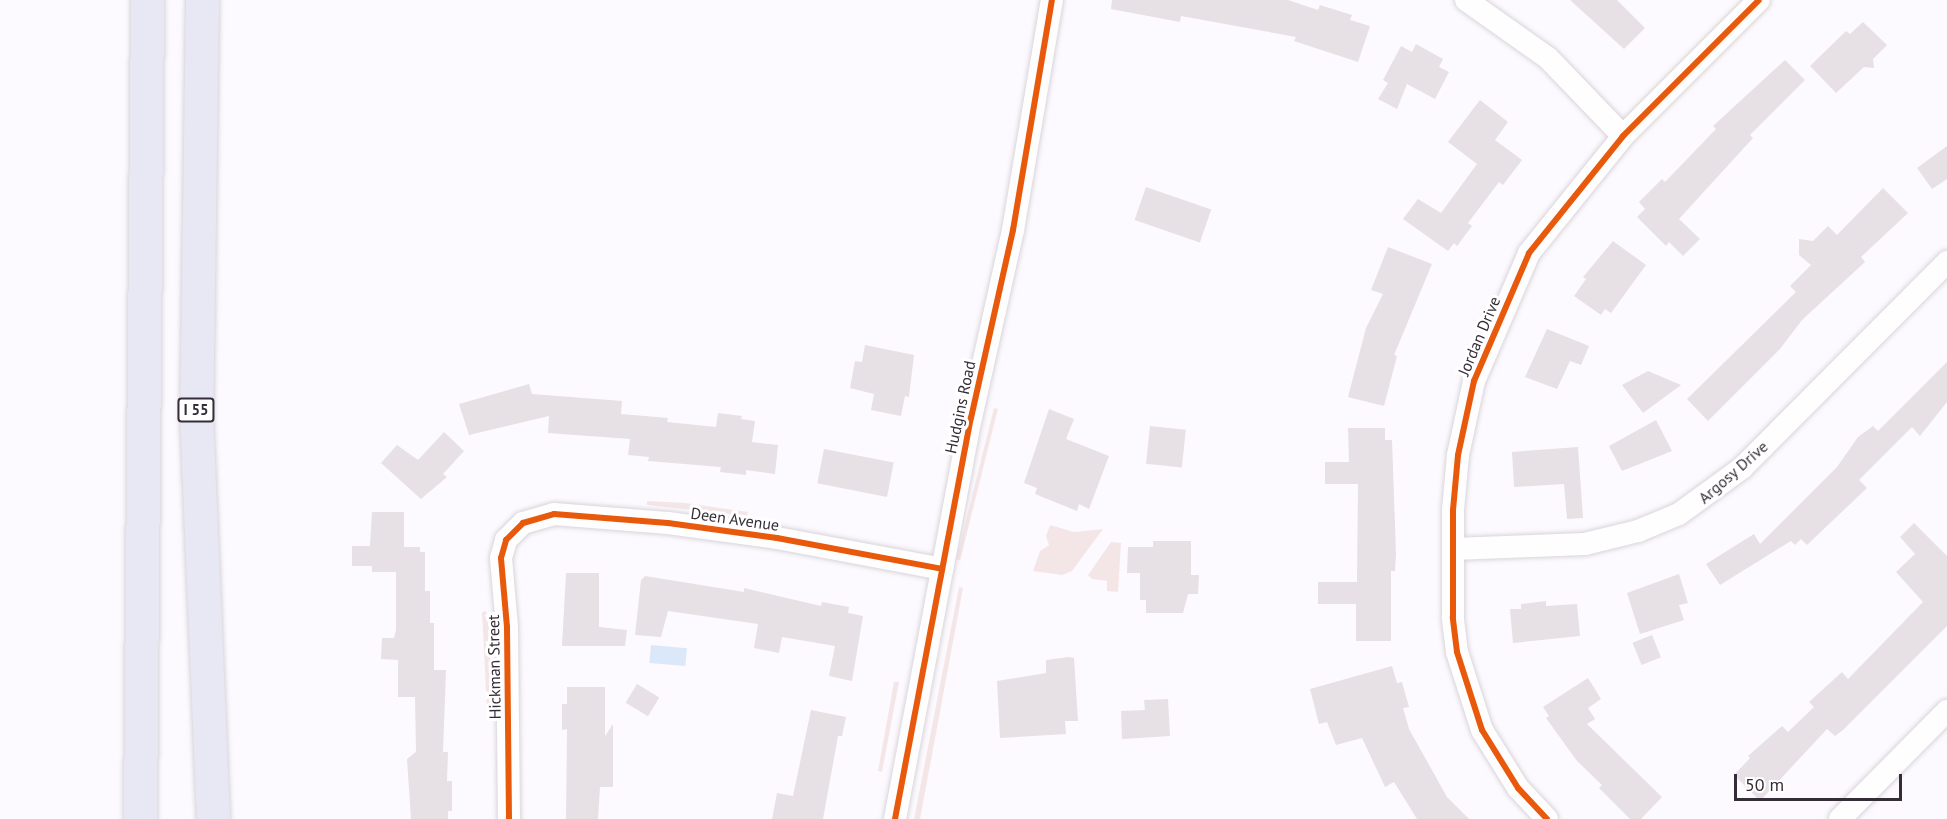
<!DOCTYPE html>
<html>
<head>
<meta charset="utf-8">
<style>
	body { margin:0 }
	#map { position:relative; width:1947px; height:819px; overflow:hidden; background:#fcfafe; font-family:"PT Sans",sans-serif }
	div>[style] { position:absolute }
	.green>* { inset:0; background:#f4e6e6; transform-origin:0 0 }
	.water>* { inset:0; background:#dae8fa; transform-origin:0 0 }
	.building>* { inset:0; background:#e7e0e4; transform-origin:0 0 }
	.roads { filter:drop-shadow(0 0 2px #d9d4db) drop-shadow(0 0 2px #d9d4db) }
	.minor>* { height:22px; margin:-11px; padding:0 11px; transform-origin:11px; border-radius:11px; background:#fffeff }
	.highway>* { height:33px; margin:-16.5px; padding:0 16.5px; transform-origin:16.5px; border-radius:16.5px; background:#e8e8f4 }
	.cycleway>* { height:6px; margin:-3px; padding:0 3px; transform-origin:3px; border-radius:3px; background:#e8590c }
	span { translate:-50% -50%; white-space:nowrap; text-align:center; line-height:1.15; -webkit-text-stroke:6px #fff; paint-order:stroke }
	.shield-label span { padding:2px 4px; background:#fff; border:2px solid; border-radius:4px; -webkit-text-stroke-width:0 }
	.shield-label { font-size:15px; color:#342c36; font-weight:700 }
	.street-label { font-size:16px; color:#342c36 }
	.scale { position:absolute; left:1734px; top:774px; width:168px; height:27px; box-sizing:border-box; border:3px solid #342c36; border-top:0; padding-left:8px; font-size:18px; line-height:21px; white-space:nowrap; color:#342c36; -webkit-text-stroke:4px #fff; paint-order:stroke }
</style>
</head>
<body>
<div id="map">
	<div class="green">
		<div style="left:994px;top:408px;width:4px;height:156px;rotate:14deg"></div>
		<div style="clip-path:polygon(647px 501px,685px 503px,748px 512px,747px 516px,647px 505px)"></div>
		<div style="clip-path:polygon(1050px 525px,1074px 532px,1103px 529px,1072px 571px,1062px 575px,1033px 571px,1040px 551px,1049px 545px,1046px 536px)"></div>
		<div style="clip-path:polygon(1111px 542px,1121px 543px,1118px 592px,1107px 591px,1107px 581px,1092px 579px,1088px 575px)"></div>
		<div style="clip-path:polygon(959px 587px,963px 588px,920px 819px,914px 819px)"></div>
		<div style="clip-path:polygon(486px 611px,490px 633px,492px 711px,487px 711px,482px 612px)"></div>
		<div style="clip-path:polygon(894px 682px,899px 682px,882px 772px,878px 771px)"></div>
	</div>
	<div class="water">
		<div style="left:651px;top:645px;width:36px;height:18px;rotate:5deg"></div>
	</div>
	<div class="building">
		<div style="clip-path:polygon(1112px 0,1288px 0,1318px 10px,1320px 5px,1352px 15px,1350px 20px,1370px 26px,1358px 62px,1294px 41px,1296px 37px,1181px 16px,1180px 22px,1111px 9px)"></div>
		<div style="clip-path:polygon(1570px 0,1617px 0,1645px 28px,1624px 49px)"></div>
		<div style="clip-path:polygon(1863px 22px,1887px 45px,1873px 59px,1874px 68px,1864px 67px,1836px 93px,1810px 66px,1846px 31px,1850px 34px)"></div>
		<div style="clip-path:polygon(1416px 44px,1443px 59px,1439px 67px,1449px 72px,1435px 99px,1407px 84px,1397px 109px,1378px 99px,1388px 83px,1383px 80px,1401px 46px,1412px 52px)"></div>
		<div style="clip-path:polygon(1785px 60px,1805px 80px,1750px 135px,1753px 138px,1679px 219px,1700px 239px,1683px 256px,1669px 242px,1666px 246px,1637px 217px,1645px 209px,1639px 202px,1662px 179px,1665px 182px,1716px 129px,1713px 126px)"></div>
		<div style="clip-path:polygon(1480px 100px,1508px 122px,1495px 140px,1522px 160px,1503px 185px,1499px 182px,1468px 223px,1472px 226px,1457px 246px,1454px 243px,1448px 251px,1403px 219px,1418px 199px,1441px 213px,1477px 164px,1448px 142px)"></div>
		<div style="clip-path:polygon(1947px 146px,1947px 179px,1932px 189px,1917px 168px)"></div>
		<div style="left:1146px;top:187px;width:69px;height:35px;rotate:19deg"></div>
		<div style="clip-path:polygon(1883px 188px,1908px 213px,1861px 257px,1865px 262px,1802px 320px,1780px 349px,1708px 421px,1687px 399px,1796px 292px,1790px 286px,1811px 265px,1799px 255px,1799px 239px,1813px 241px,1828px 226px,1837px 235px)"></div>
		<div style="clip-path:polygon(1613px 241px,1646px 265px,1611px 313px,1605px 309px,1601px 315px,1574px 296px,1586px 279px,1583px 277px)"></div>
		<div style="clip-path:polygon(1388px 247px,1432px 264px,1394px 355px,1397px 356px,1384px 406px,1348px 397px,1366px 328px,1383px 294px,1371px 290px)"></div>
		<div style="clip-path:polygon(1547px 329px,1589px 346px,1581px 365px,1570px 361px,1557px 389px,1525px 377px)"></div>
		<div style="clip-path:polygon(865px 345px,914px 355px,909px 397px,905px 396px,901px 416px,871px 410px,874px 394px,850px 388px,855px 361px,862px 362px)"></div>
		<div style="clip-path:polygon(1947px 362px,1947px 402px,1920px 436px,1912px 427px,1859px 480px,1867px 488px,1807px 545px,1801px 539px,1795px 545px,1791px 541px,1720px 585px,1706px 564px,1754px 534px,1760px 544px,1837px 467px,1858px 437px,1873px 426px,1878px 431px)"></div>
		<div style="clip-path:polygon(1648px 371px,1681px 385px,1643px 413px,1622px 385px)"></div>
		<div style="clip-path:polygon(529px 384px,532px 394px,622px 401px,621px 414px,668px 418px,667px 422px,716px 427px,718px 413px,742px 416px,741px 419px,755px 421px,752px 442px,778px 445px,775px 474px,746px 470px,746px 475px,720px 472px,721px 467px,648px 461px,649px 457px,628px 455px,630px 439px,548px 433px,549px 416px,469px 435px,459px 404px)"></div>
		<div style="clip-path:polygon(1049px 409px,1074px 419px,1066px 439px,1109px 456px,1089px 509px,1079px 504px,1077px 511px,1035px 494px,1037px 488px,1024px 483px)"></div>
		<div style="clip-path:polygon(1656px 420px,1672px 451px,1622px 471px,1609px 446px)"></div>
		<div style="left:1150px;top:426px;width:36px;height:38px;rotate:6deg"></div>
		<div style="clip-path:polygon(1348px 428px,1385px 428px,1385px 440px,1392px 440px,1396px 554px,1395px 571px,1391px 571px,1391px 641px,1356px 641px,1356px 604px,1318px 604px,1318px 582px,1357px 582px,1358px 484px,1325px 484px,1325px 462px,1349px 462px)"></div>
		<div style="clip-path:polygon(444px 432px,464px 451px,443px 474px,447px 477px,421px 499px,381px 463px,397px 445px,418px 460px)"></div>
		<div style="clip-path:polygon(1578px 447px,1583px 518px,1567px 519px,1564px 484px,1514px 487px,1512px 452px)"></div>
		<div style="left:824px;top:449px;width:71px;height:35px;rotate:11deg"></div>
		<div style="clip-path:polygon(372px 512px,404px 512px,404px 547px,420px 547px,420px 552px,425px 552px,425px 591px,430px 591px,430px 623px,434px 623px,434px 670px,446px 670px,443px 752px,448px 752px,447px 781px,452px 781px,452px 811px,448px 811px,448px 819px,411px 819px,407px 759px,416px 752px,415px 697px,398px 697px,398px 660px,381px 659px,382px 638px,394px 638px,396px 630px,396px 572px,372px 572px,372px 566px,352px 566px,352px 546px,370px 546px)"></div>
		<div style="clip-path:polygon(1914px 523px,1947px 556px,1947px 626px,1843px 730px,1835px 736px,1827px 729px,1760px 801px,1734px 775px,1750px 758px,1748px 756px,1782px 726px,1788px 732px,1814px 707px,1809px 702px,1842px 672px,1848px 679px,1923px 602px,1896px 572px,1915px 554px,1900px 537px)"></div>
		<div style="clip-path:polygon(1153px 541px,1191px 541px,1191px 575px,1199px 575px,1198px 594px,1188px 594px,1183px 613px,1146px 613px,1146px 600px,1140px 600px,1140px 573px,1127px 573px,1128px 547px,1153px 547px)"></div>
		<div style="clip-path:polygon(566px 573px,599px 573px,599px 627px,627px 630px,625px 646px,562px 646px)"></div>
		<div style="clip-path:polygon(1679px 574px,1688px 603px,1679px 605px,1684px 620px,1640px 634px,1627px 593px)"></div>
		<div style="clip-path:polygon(645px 576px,744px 592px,744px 588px,821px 606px,822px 602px,849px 607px,848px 613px,863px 616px,852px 681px,829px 676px,835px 646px,782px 637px,779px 653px,754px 648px,758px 624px,668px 611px,661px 637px,635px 635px,641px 580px)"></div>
		<div style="clip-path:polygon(1546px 601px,1546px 606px,1577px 604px,1580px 636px,1513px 643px,1510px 609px,1521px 609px,1521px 604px)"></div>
		<div style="left:1652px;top:635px;width:24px;height:21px;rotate:68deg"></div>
		<div style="clip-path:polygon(1069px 657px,1074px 658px,1078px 721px,1065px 721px,1066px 734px,1000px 738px,997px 681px,1046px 673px,1046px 660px)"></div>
		<div style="clip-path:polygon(1392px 666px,1397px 683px,1402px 682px,1409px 707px,1403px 708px,1409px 729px,1447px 797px,1469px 819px,1417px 819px,1394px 782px,1385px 787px,1362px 738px,1336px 745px,1327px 722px,1319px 724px,1310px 689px)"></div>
		<div style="clip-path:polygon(1588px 678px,1601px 699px,1588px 708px,1595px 719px,1587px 724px,1662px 797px,1641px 819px,1630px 819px,1599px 788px,1602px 785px,1577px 761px,1546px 718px,1549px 716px,1543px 707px)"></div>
		<div style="left:637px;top:684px;width:26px;height:22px;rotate:31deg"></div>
		<div style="clip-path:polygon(567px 687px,605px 687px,605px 736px,613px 724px,613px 787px,600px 787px,598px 819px,566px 819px,567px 729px,562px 730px,562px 704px,567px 704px)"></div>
		<div style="clip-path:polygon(1168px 699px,1170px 736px,1122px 739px,1121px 711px,1145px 710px,1144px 700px)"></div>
		<div style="clip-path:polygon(811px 710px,846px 717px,842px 736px,838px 736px,823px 819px,772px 819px,777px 793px,793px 796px)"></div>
	</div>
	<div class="roads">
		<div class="minor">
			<div style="left:1466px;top:0;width:100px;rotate:35.3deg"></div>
			<div style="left:1548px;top:58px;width:108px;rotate:46.1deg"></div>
			<div style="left:1453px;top:549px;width:132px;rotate:-2.2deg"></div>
			<div style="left:1585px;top:544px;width:55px;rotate:-13.8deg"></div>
			<div style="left:1638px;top:531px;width:44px;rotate:-22.5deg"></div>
			<div style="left:1679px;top:514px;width:78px;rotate:-36.1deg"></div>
			<div style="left:1742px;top:468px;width:291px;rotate:-45.1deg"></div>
			<div style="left:509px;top:819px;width:192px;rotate:-90.6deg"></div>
			<div style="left:507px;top:627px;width:69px;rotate:-95deg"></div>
			<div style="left:501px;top:558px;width:19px;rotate:-74deg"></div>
			<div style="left:506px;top:540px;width:24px;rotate:-45deg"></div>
			<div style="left:523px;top:523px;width:32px;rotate:-16deg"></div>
			<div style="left:554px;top:514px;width:114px;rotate:4.5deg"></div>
			<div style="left:668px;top:523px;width:110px;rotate:7.8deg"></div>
			<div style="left:777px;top:538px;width:168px;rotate:10.6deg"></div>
			<div style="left:895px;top:819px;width:408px;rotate:-79.3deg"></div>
			<div style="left:971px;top:418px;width:193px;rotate:-77.4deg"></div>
			<div style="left:1013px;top:230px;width:233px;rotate:-80.4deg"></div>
			<div style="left:1547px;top:819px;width:42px;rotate:-133.1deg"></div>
			<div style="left:1518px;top:788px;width:68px;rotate:-121.8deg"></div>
			<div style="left:1482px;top:730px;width:82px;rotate:-107.8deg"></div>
			<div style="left:1457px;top:652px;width:35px;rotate:-97deg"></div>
			<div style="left:1453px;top:617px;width:107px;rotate:-90deg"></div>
			<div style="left:1453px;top:510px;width:55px;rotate:-84.8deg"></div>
			<div style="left:1458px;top:455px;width:76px;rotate:-77.8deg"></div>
			<div style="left:1474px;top:381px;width:139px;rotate:-66.7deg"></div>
			<div style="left:1529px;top:253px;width:150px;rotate:-51.2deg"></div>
			<div style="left:1623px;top:136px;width:192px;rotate:-45deg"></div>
			<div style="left:1840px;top:819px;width:152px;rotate:-45.3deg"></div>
		</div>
		<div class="highway">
			<div style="left:202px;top:0;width:414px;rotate:90.8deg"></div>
			<div style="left:196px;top:414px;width:405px;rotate:87.6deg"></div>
			<div style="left:140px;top:819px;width:819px;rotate:-89.51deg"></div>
		</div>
	</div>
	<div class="cycleway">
		<div style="left:509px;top:819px;width:192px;rotate:-90.6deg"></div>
		<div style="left:507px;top:627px;width:69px;rotate:-95deg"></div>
		<div style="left:501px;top:558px;width:19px;rotate:-74deg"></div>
		<div style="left:506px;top:540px;width:24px;rotate:-45deg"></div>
		<div style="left:523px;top:523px;width:32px;rotate:-16deg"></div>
		<div style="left:554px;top:514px;width:114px;rotate:4.5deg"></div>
		<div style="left:668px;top:523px;width:110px;rotate:7.8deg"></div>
		<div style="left:777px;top:538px;width:168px;rotate:10.6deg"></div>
		<div style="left:895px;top:819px;width:408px;rotate:-79.3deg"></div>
		<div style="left:971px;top:418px;width:193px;rotate:-77.4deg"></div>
		<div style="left:1013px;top:230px;width:233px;rotate:-80.4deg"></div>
		<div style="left:1547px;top:819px;width:42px;rotate:-133.1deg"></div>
		<div style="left:1518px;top:788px;width:68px;rotate:-121.8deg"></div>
		<div style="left:1482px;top:730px;width:82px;rotate:-107.8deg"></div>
		<div style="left:1457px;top:652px;width:35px;rotate:-97deg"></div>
		<div style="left:1453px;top:617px;width:107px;rotate:-90deg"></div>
		<div style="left:1453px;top:510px;width:55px;rotate:-84.8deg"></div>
		<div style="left:1458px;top:455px;width:76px;rotate:-77.8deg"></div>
		<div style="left:1474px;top:381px;width:139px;rotate:-66.7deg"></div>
		<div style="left:1529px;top:253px;width:150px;rotate:-51.2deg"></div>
		<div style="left:1623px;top:136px;width:192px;rotate:-45deg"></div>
	</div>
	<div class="shield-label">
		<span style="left:196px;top:410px">I 55</span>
	</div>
	<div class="street-label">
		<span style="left:1479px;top:336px;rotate:-67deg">Jordan Drive</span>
		<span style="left:960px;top:407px;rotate:-78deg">Hudgins Road</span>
		<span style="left:1733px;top:472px;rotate:-41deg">Argosy Drive</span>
		<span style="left:735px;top:519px;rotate:8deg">Deen Avenue</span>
		<span style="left:494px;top:667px;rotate:-91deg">Hickman Street</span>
	</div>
	<div class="scale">50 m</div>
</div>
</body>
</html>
